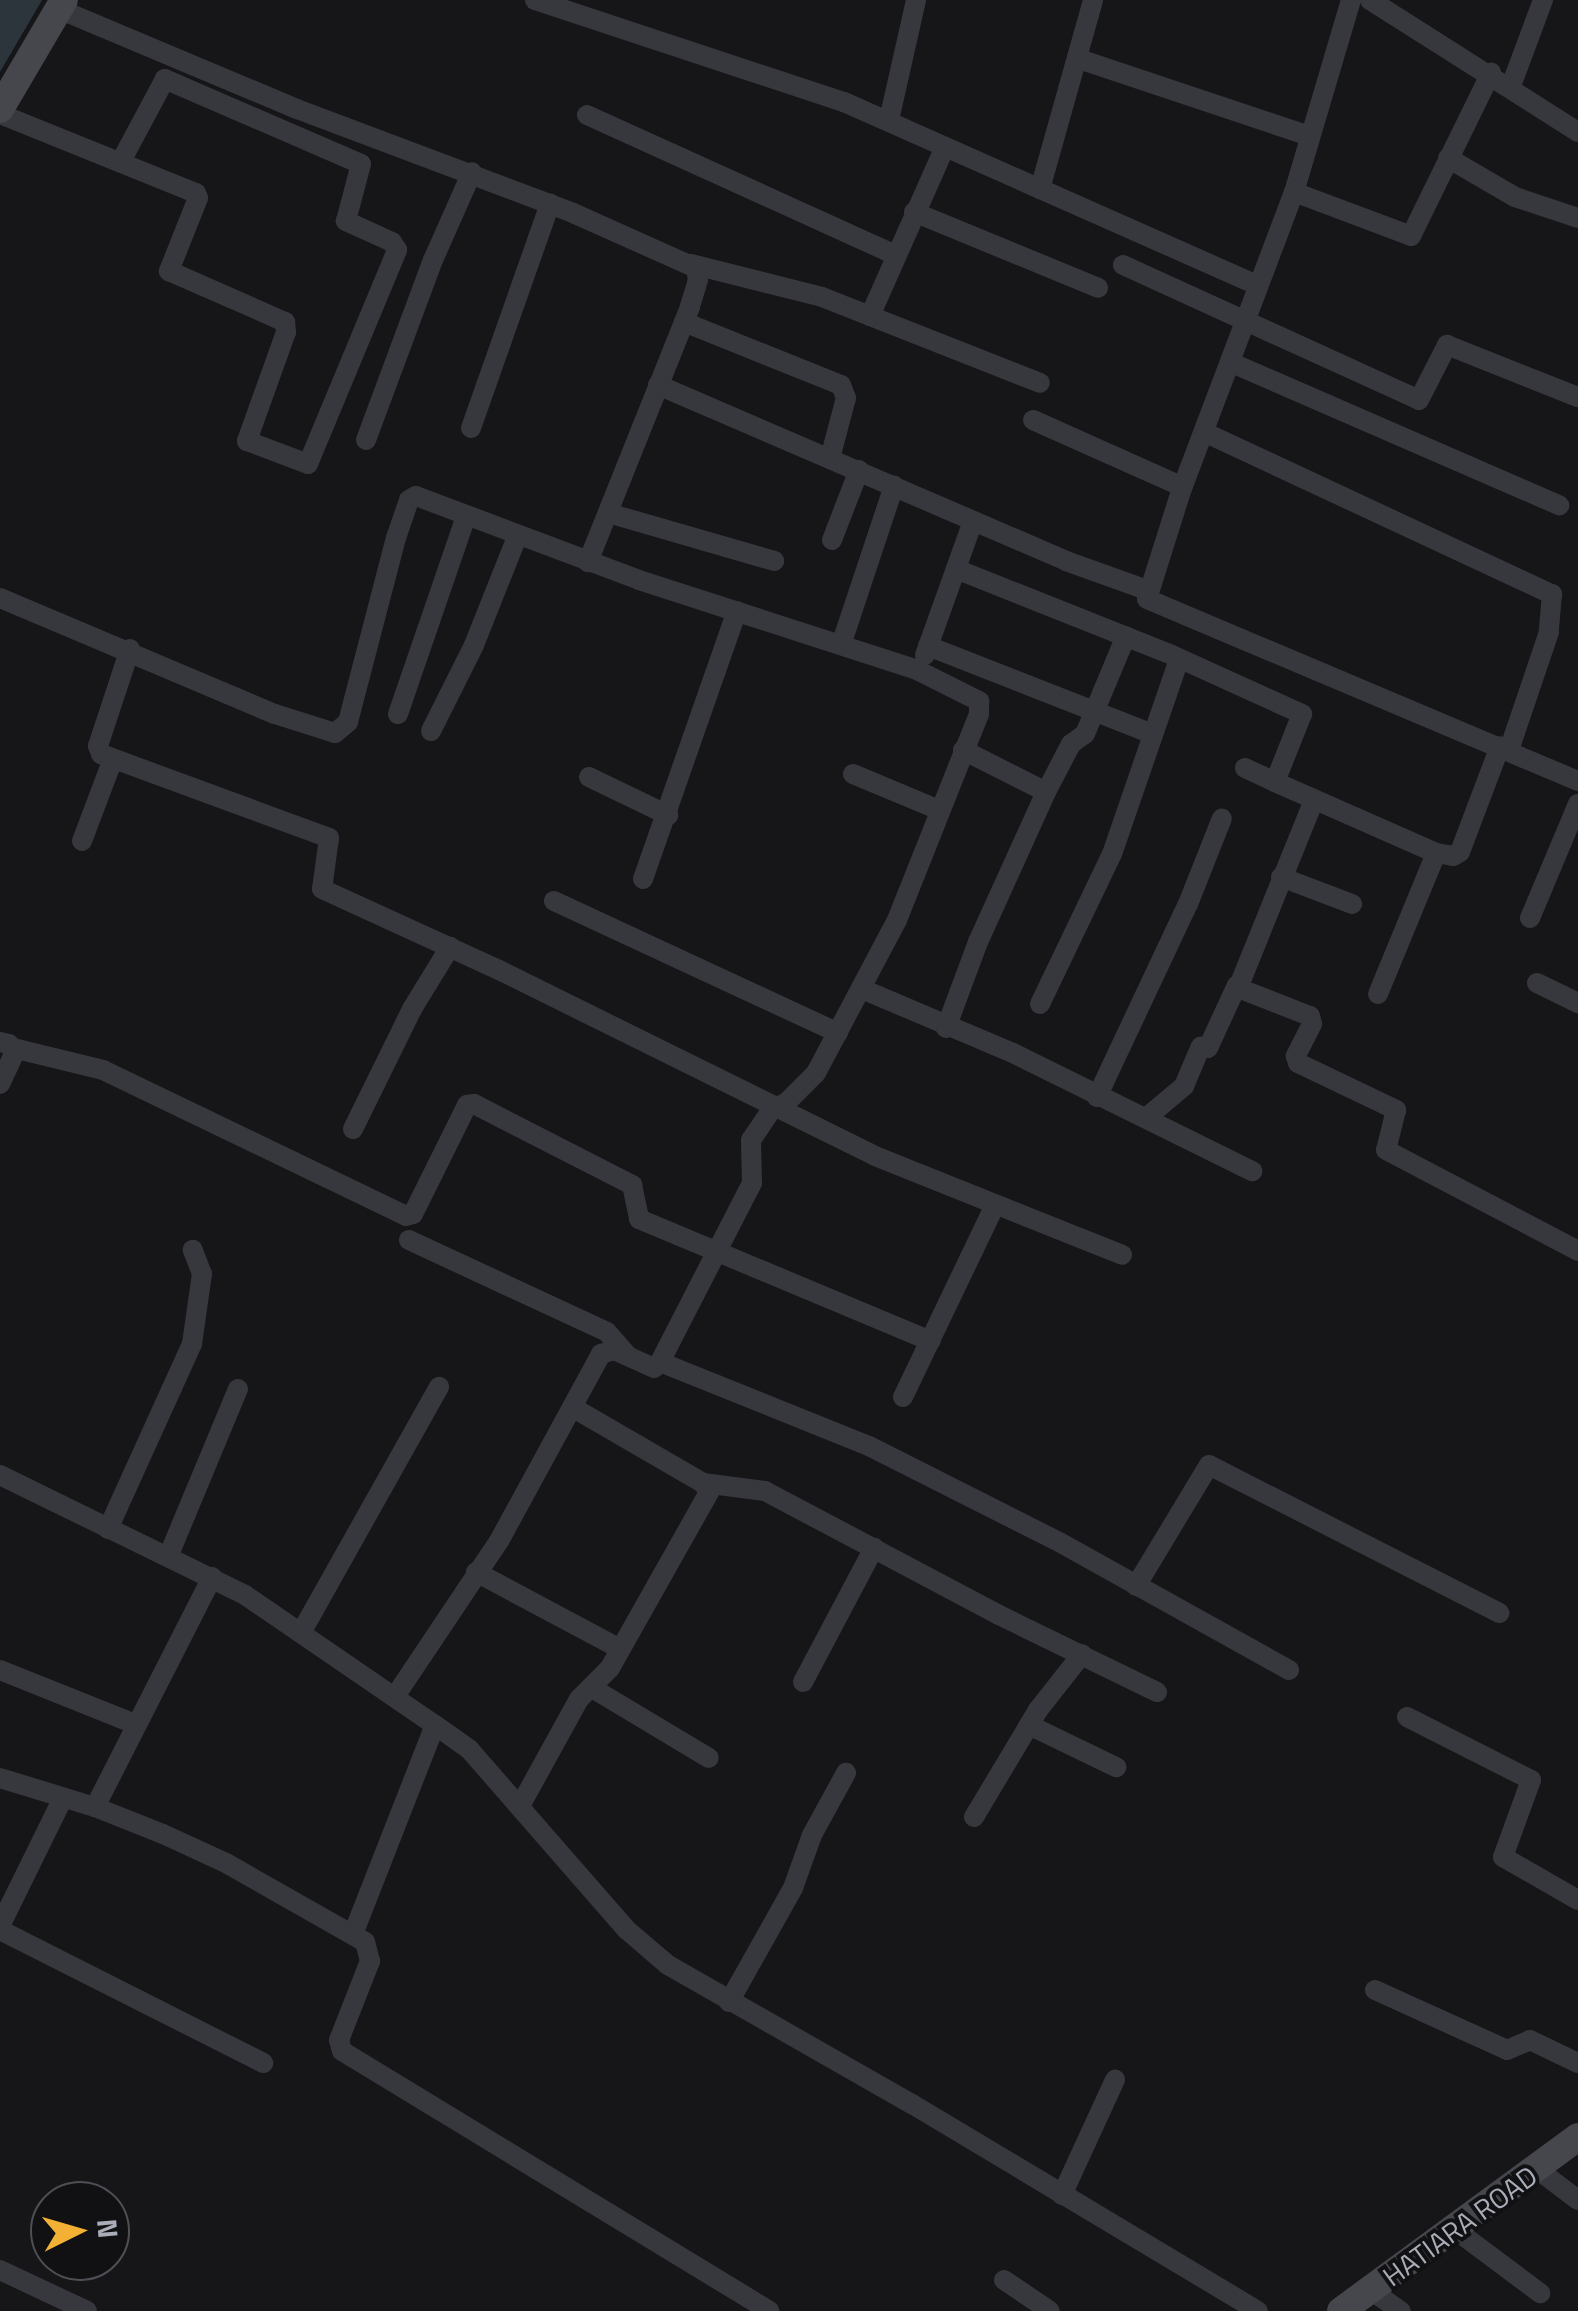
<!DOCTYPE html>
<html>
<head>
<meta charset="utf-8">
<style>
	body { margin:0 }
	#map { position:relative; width:1578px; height:2311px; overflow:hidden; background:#161618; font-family:"Titillium Web",sans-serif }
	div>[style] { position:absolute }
	.water>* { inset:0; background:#2c353c }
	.street>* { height:20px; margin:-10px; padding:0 10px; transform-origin:10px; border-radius:10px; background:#37383d }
	.secondary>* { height:28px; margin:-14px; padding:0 14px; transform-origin:14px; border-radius:14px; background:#45474d }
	span { translate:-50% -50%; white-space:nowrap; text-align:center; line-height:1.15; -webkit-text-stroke:8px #111113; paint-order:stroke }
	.street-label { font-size:28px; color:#a8adb8 }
	.north { position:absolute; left:30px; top:2181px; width:100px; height:100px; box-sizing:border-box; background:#111113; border:2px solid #4d4f55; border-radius:50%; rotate:85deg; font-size:28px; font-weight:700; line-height:40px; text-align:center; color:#a8adb8 }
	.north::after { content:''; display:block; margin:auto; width:35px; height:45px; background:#f2b134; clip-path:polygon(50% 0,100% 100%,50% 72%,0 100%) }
</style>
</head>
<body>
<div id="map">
	<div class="water">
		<div style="clip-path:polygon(0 0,42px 0,0 72px)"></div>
	</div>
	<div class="street">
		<div style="left:535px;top:0;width:325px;rotate:18.3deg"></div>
		<div style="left:844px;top:102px;width:452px;rotate:23.9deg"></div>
		<div style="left:1351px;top:0;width:200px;rotate:106.5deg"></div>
		<div style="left:1294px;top:192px;width:316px;rotate:110.7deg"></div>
		<div style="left:1182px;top:488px;width:116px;rotate:107.5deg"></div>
		<div style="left:1147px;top:599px;width:468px;rotate:22.9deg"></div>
		<div style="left:1370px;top:0;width:246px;rotate:32.4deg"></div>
		<div style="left:59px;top:9px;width:258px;rotate:22.8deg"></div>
		<div style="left:297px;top:109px;width:295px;rotate:20.6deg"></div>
		<div style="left:573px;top:213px;width:135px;rotate:24.1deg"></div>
		<div style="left:696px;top:268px;width:12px;rotate:81deg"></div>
		<div style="left:698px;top:280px;width:28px;rotate:107deg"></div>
		<div style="left:690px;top:307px;width:275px;rotate:111.8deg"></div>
		<div style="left:1079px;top:59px;width:243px;rotate:18.5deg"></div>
		<div style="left:1511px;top:86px;width:92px;rotate:-69.6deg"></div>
		<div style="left:0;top:114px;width:211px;rotate:22deg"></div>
		<div style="left:196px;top:193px;width:5px;rotate:68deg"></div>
		<div style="left:198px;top:198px;width:79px;rotate:111.7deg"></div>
		<div style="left:169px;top:271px;width:127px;rotate:23.7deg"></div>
		<div style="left:285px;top:322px;width:10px;rotate:84deg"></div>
		<div style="left:286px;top:332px;width:116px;rotate:109.7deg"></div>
		<div style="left:247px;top:441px;width:65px;rotate:20.7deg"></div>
		<div style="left:308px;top:464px;width:232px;rotate:-67.4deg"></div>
		<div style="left:397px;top:250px;width:9px;rotate:-122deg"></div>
		<div style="left:392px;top:242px;width:51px;rotate:-155.5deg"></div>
		<div style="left:346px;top:221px;width:59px;rotate:-75.3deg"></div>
		<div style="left:361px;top:164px;width:214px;rotate:-156.6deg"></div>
		<div style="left:165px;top:79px;width:93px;rotate:118.2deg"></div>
		<div style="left:587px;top:115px;width:339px;rotate:24.4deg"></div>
		<div style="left:889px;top:120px;width:123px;rotate:-77.3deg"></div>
		<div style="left:1448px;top:158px;width:78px;rotate:30.2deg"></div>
		<div style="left:1515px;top:197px;width:66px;rotate:18.4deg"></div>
		<div style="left:1040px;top:189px;width:196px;rotate:-74.3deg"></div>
		<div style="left:1294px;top:192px;width:125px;rotate:20.6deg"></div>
		<div style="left:1411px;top:236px;width:182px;rotate:-63.9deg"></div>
		<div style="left:914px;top:212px;width:199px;rotate:22.4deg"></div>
		<div style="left:691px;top:264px;width:135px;rotate:14.1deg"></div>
		<div style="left:822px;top:297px;width:234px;rotate:21.5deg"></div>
		<div style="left:1123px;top:265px;width:325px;rotate:24.5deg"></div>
		<div style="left:1419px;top:400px;width:62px;rotate:-63deg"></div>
		<div style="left:1447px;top:345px;width:141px;rotate:21.7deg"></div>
		<div style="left:870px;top:316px;width:185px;rotate:-66.1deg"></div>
		<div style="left:684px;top:322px;width:169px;rotate:21.9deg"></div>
		<div style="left:841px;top:385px;width:14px;rotate:69deg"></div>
		<div style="left:846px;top:398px;width:62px;rotate:104.9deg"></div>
		<div style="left:1232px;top:363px;width:357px;rotate:23.5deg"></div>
		<div style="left:658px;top:385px;width:444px;rotate:23.3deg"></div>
		<div style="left:1066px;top:561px;width:86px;rotate:19.7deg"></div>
		<div style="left:1033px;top:420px;width:164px;rotate:24.1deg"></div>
		<div style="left:471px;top:428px;width:238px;rotate:-70.6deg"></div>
		<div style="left:1206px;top:433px;width:382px;rotate:25deg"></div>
		<div style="left:1552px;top:594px;width:38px;rotate:95deg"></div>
		<div style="left:1549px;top:632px;width:125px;rotate:108.7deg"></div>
		<div style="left:366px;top:440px;width:192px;rotate:-69.6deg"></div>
		<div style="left:433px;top:260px;width:96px;rotate:-66.1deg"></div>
		<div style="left:608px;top:513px;width:173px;rotate:16.1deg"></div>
		<div style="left:832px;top:540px;width:75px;rotate:-68.9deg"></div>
		<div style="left:956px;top:569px;width:232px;rotate:21.7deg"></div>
		<div style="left:1172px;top:655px;width:143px;rotate:24.4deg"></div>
		<div style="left:1302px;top:714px;width:73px;rotate:111.7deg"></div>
		<div style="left:1275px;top:782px;width:176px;rotate:23.8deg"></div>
		<div style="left:1436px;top:853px;width:17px;rotate:10deg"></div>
		<div style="left:1453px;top:856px;width:8px;rotate:-30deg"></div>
		<div style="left:1460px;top:852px;width:113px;rotate:-69.3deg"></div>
		<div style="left:0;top:598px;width:298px;rotate:22.9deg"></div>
		<div style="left:275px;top:714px;width:63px;rotate:17.6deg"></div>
		<div style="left:335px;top:733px;width:17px;rotate:-40deg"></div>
		<div style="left:348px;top:722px;width:190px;rotate:-75.4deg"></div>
		<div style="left:396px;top:538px;width:40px;rotate:-71.1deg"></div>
		<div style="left:409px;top:500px;width:8px;rotate:-30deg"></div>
		<div style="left:416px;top:496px;width:238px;rotate:20.6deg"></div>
		<div style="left:639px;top:580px;width:290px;rotate:17.9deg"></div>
		<div style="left:915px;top:669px;width:72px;rotate:26.6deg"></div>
		<div style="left:979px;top:701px;width:13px;rotate:90deg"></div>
		<div style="left:979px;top:714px;width:222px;rotate:111.7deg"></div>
		<div style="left:897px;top:920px;width:173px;rotate:117.9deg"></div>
		<div style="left:816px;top:1073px;width:42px;rotate:135deg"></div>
		<div style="left:786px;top:1103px;width:15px;rotate:157deg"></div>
		<div style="left:772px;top:1109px;width:37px;rotate:124deg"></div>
		<div style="left:751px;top:1140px;width:43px;rotate:88.7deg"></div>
		<div style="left:752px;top:1183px;width:201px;rotate:117.2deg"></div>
		<div style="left:660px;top:1362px;width:8px;rotate:135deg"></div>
		<div style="left:654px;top:1368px;width:44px;rotate:-155.8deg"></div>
		<div style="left:614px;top:1350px;width:14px;rotate:163deg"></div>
		<div style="left:601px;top:1354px;width:213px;rotate:118.6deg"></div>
		<div style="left:499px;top:1541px;width:185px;rotate:123.8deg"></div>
		<div style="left:841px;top:645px;width:168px;rotate:-71.6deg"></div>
		<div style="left:928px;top:646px;width:238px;rotate:21.4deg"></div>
		<div style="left:130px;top:649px;width:102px;rotate:108.3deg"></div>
		<div style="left:98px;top:746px;width:9px;rotate:69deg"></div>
		<div style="left:101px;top:754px;width:243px;rotate:20.2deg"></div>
		<div style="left:329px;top:838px;width:51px;rotate:97.8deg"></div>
		<div style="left:322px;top:889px;width:195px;rotate:24.6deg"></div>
		<div style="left:499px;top:970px;width:419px;rotate:26.3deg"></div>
		<div style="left:875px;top:1156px;width:266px;rotate:21.8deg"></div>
		<div style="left:925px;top:655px;width:142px;rotate:-70.3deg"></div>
		<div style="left:398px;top:714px;width:208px;rotate:-71deg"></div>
		<div style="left:431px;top:731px;width:96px;rotate:-63.4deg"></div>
		<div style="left:474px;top:645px;width:116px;rotate:-68.3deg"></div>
		<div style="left:963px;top:750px;width:93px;rotate:26.8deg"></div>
		<div style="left:1245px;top:768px;width:33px;rotate:25deg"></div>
		<div style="left:853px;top:774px;width:93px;rotate:22.7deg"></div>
		<div style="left:589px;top:777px;width:88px;rotate:25.7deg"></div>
		<div style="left:1314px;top:800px;width:203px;rotate:112deg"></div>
		<div style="left:1238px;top:988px;width:77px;rotate:21.3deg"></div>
		<div style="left:1310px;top:1016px;width:8px;rotate:76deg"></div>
		<div style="left:1312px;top:1024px;width:36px;rotate:117deg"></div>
		<div style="left:1296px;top:1056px;width:7px;rotate:74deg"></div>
		<div style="left:1298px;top:1063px;width:109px;rotate:25.6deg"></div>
		<div style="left:1396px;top:1110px;width:41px;rotate:104deg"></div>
		<div style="left:1386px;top:1150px;width:217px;rotate:27.7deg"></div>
		<div style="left:82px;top:841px;width:88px;rotate:-69.3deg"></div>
		<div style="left:1281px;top:877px;width:76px;rotate:20.8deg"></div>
		<div style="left:643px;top:879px;width:284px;rotate:-70.7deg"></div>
		<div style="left:554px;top:901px;width:313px;rotate:24.9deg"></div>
		<div style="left:1530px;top:918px;width:124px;rotate:-67.2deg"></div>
		<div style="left:1537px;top:983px;width:46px;rotate:26deg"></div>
		<div style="left:862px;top:989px;width:164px;rotate:23deg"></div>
		<div style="left:1013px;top:1053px;width:267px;rotate:26.3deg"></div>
		<div style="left:1378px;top:994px;width:152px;rotate:-67.6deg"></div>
		<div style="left:1040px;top:1004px;width:166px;rotate:-64.4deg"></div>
		<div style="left:1112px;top:854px;width:206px;rotate:-71deg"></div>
		<div style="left:946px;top:1028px;width:92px;rotate:-69.6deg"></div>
		<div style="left:978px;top:942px;width:165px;rotate:-65.6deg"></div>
		<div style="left:1046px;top:792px;width:54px;rotate:-62.5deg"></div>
		<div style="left:1071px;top:744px;width:17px;rotate:-36deg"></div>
		<div style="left:1085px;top:734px;width:106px;rotate:-67.3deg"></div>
		<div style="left:0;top:1042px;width:9px;rotate:13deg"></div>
		<div style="left:9px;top:1044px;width:11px;rotate:63deg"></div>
		<div style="left:14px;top:1054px;width:33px;rotate:115deg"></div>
		<div style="left:13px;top:1048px;width:93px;rotate:13.7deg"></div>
		<div style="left:103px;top:1070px;width:336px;rotate:25.7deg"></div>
		<div style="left:406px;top:1216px;width:7px;rotate:-16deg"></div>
		<div style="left:413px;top:1214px;width:122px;rotate:-63.6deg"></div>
		<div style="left:467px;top:1105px;width:7px;rotate:-8deg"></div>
		<div style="left:474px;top:1104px;width:178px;rotate:27.1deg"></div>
		<div style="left:632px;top:1185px;width:35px;rotate:78deg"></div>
		<div style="left:639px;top:1219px;width:316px;rotate:22.7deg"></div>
		<div style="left:1208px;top:1048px;width:69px;rotate:-65.3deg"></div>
		<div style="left:1097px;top:1097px;width:213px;rotate:-64.8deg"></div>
		<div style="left:1188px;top:904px;width:92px;rotate:-68.4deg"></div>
		<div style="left:1146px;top:1118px;width:50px;rotate:-40.1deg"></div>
		<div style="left:1184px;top:1086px;width:43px;rotate:-67deg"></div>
		<div style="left:353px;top:1129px;width:134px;rotate:-63.8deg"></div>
		<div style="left:412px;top:1009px;width:73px;rotate:-58.5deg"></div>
		<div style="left:409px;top:1240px;width:218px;rotate:24.9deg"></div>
		<div style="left:607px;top:1332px;width:30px;rotate:49deg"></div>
		<div style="left:660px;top:1362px;width:225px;rotate:21.9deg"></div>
		<div style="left:869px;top:1446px;width:215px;rotate:26.8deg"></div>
		<div style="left:1061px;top:1543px;width:261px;rotate:29.1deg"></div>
		<div style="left:903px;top:1397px;width:213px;rotate:-64.4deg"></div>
		<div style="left:0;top:1475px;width:273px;rotate:26.1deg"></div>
		<div style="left:245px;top:1595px;width:230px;rotate:34.4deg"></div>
		<div style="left:435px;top:1725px;width:225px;rotate:111.4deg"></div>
		<div style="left:703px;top:1483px;width:63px;rotate:7.4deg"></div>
		<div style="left:765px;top:1491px;width:263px;rotate:27.9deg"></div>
		<div style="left:997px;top:1614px;width:178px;rotate:26deg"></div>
		<div style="left:108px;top:1529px;width:203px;rotate:-65.6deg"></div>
		<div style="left:192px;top:1344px;width:71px;rotate:-81.9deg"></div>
		<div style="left:202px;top:1274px;width:26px;rotate:-111deg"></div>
		<div style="left:168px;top:1557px;width:182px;rotate:-67.4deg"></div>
		<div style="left:476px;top:1572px;width:163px;rotate:28.1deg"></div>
		<div style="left:1136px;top:1586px;width:141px;rotate:-58.9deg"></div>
		<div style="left:1209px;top:1465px;width:326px;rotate:27deg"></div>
		<div style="left:302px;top:1631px;width:280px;rotate:-60.7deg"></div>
		<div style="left:0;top:1670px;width:145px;rotate:21.8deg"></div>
		<div style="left:803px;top:1682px;width:152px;rotate:-62.1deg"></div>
		<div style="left:592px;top:1688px;width:136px;rotate:30.9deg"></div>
		<div style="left:1407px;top:1717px;width:139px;rotate:26.9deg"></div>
		<div style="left:1531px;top:1780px;width:82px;rotate:110deg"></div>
		<div style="left:1503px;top:1857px;width:86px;rotate:29.8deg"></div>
		<div style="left:435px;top:1725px;width:42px;rotate:35.2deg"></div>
		<div style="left:469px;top:1749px;width:240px;rotate:48.9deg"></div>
		<div style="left:627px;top:1930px;width:54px;rotate:40.5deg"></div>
		<div style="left:668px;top:1965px;width:281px;rotate:29.7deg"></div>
		<div style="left:912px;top:2104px;width:403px;rotate:30.9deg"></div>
		<div style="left:1029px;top:1725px;width:97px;rotate:25.8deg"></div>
		<div style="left:0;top:1778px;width:99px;rotate:17deg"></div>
		<div style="left:95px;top:1807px;width:73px;rotate:21.7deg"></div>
		<div style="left:163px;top:1834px;width:69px;rotate:24.7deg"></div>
		<div style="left:226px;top:1863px;width:160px;rotate:29.6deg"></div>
		<div style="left:365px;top:1942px;width:20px;rotate:75deg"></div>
		<div style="left:370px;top:1961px;width:85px;rotate:111.4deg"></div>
		<div style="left:339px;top:2040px;width:11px;rotate:75deg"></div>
		<div style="left:342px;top:2051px;width:500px;rotate:31.3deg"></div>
		<div style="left:520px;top:1806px;width:122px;rotate:-61.1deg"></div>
		<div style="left:579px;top:1699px;width:44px;rotate:-45deg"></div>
		<div style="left:610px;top:1668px;width:202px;rotate:-60.6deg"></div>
		<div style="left:709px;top:1492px;width:11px;rotate:-124deg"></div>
		<div style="left:703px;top:1483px;width:151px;rotate:-149.9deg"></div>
		<div style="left:95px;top:1807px;width:258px;rotate:-63deg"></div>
		<div style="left:974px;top:1817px;width:125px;rotate:-59.1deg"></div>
		<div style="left:1038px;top:1710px;width:71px;rotate:-51.8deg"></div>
		<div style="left:0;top:1926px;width:143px;rotate:-63.8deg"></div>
		<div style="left:0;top:1930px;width:295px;rotate:26.8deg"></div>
		<div style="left:1375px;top:1990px;width:145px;rotate:24.4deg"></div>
		<div style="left:1507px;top:2050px;width:25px;rotate:-23deg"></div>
		<div style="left:1530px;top:2040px;width:53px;rotate:25.6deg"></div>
		<div style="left:729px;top:2002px;width:131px;rotate:-60.7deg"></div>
		<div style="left:793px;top:1888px;width:56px;rotate:-70.3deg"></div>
		<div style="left:812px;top:1835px;width:71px;rotate:-61.3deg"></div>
		<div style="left:1537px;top:2169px;width:51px;rotate:37.1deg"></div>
		<div style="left:1062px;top:2195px;width:127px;rotate:-65.3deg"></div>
		<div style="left:1453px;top:2228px;width:109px;rotate:36.8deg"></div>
		<div style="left:0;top:2270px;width:96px;rotate:25.2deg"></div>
		<div style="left:1004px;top:2280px;width:55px;rotate:34deg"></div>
		<div style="left:1372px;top:2291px;width:35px;rotate:35deg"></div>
	</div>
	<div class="secondary">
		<div style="left:0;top:109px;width:126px;rotate:-59.6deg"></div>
		<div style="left:1341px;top:2311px;width:294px;rotate:-36.3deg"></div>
	</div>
	<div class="street-label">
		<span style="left:1460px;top:2226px;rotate:-36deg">HATIARA ROAD</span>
	</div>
	<div class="north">N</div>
</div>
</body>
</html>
